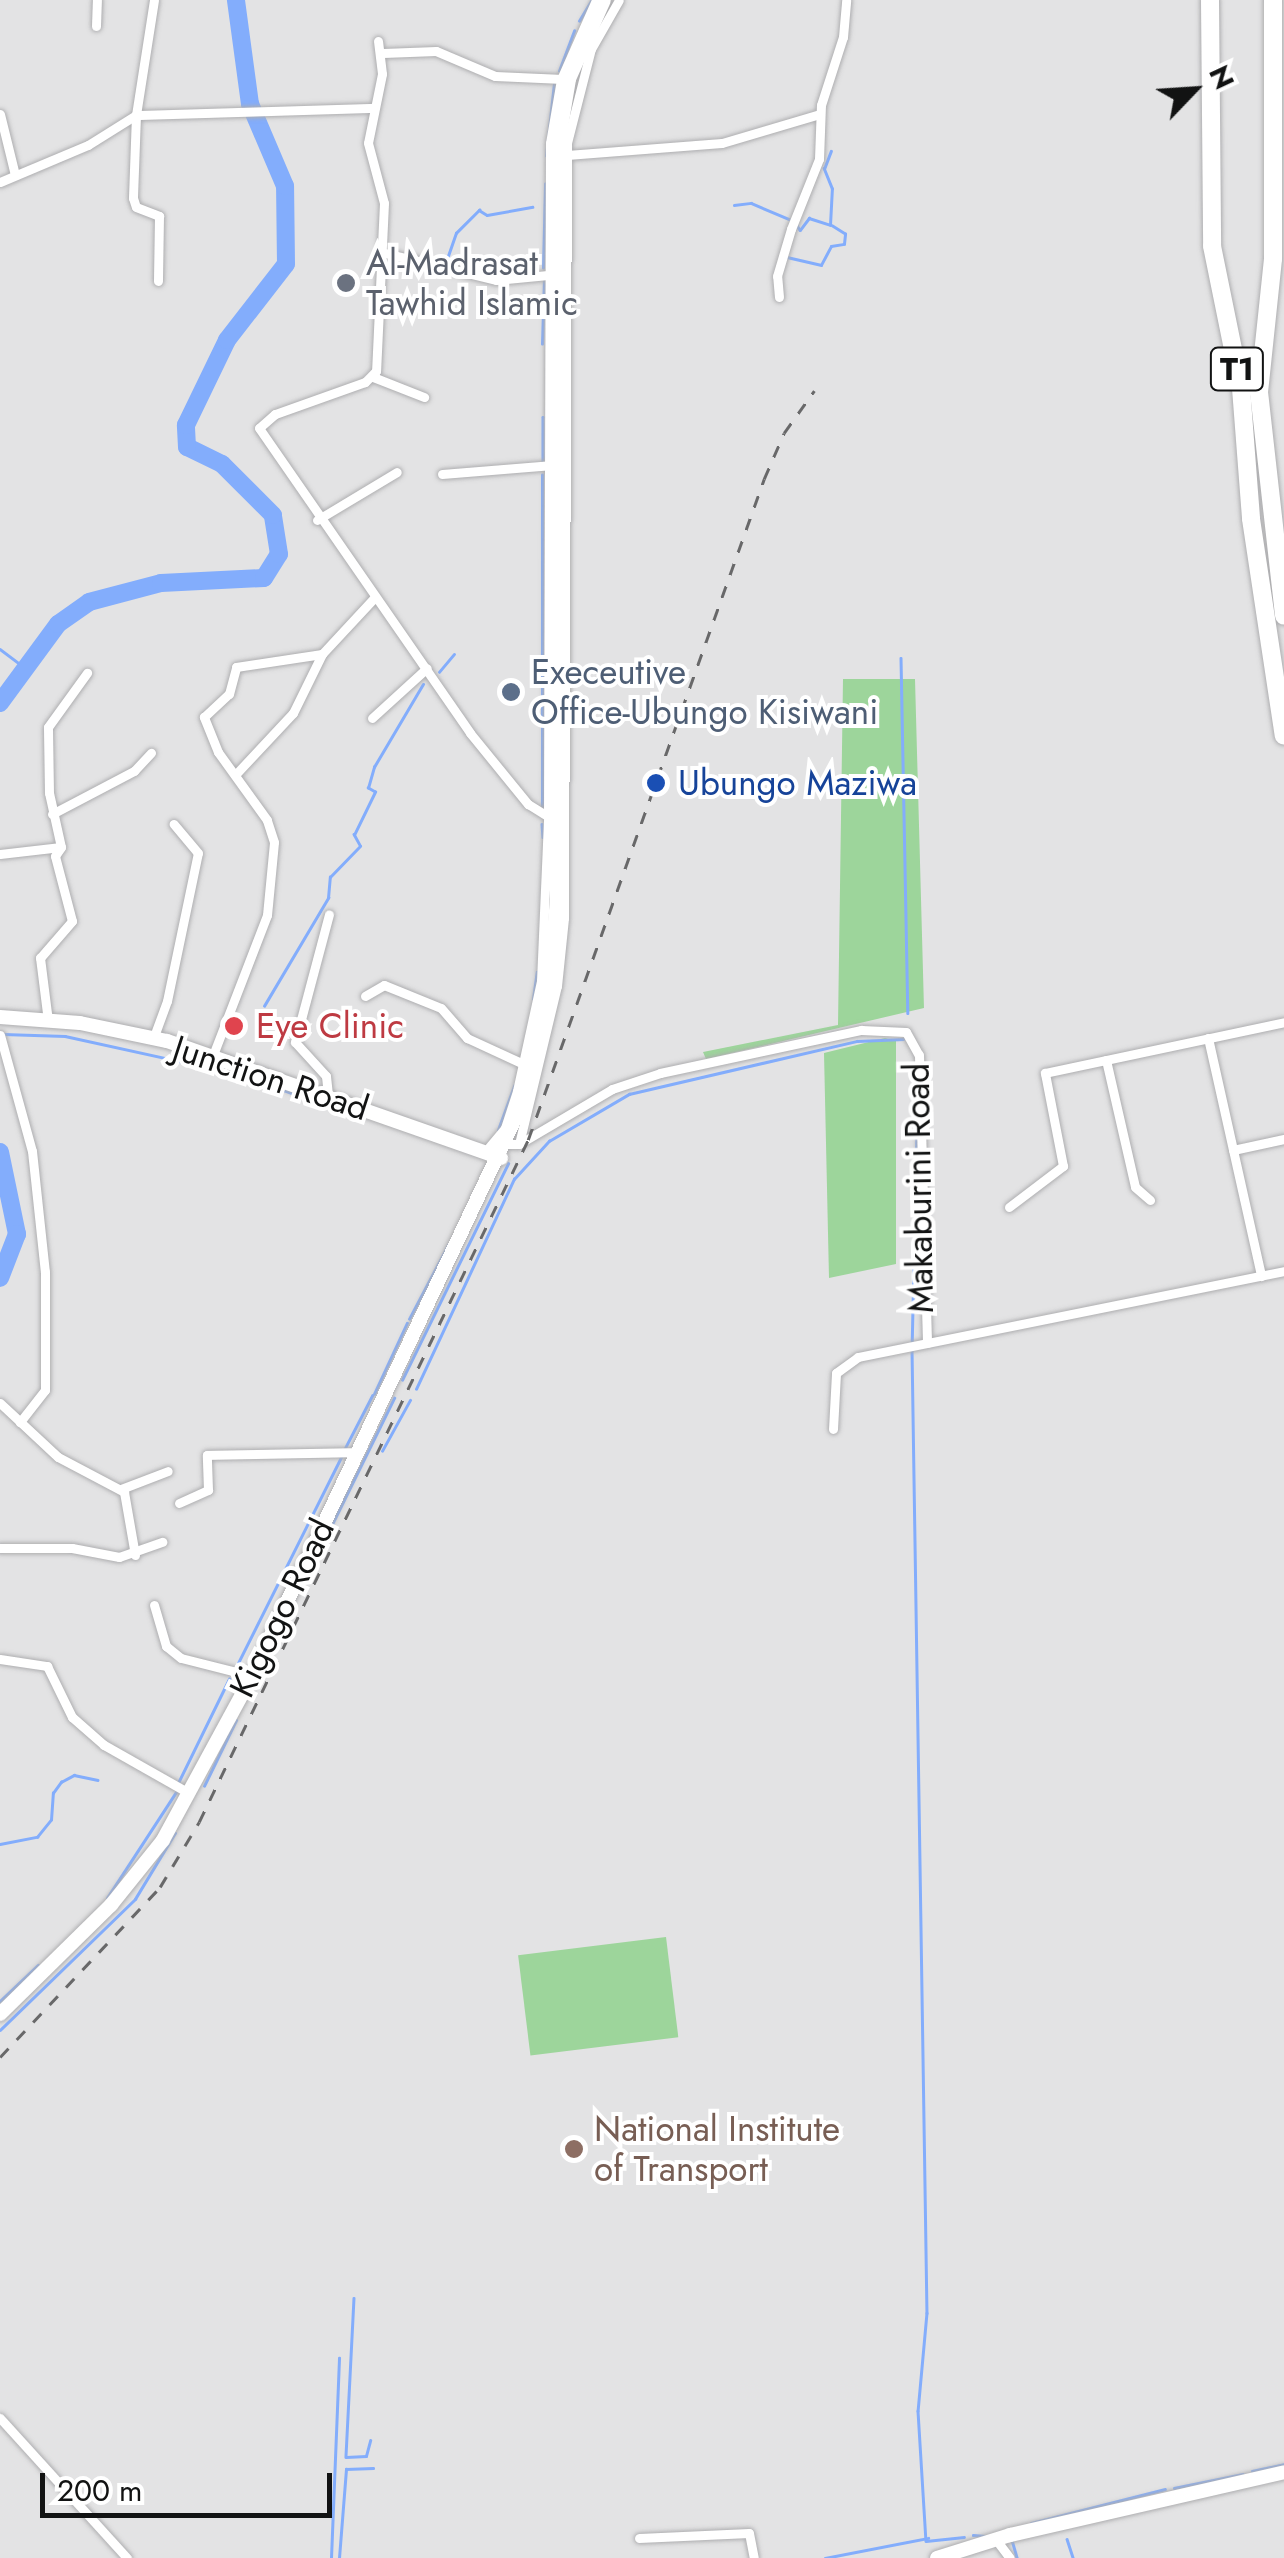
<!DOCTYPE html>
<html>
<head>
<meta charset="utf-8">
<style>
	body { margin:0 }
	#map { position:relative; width:1284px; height:2558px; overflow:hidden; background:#e3e3e4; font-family:Jost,sans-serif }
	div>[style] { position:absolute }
	.green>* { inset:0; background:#9dd59b; transform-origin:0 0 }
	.stream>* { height:2.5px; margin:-1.25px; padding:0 1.25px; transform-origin:1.25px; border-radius:1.25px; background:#83adfc }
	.river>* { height:18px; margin:-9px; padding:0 9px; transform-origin:9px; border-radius:9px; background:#83adfc }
	.roads { filter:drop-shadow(0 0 2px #aeaeb0) drop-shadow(0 0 2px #aeaeb0) }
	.street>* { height:9px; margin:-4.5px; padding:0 4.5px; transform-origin:4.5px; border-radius:4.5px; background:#fff }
	.secondary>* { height:14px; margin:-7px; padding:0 7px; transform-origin:7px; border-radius:7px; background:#fff }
	.highway>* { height:18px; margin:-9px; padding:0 9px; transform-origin:9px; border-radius:9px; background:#fff }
	.rail>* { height:2.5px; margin-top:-1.25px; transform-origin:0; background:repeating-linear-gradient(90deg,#686869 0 12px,transparent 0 24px) }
	.dots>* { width:28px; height:28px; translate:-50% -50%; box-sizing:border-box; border:5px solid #fff; border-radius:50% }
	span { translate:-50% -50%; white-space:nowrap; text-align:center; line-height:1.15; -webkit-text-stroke:8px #fff; paint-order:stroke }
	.shield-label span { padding:2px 8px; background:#fff; border:2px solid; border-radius:8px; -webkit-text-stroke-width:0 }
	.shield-label { font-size:32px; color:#121313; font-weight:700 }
	.worship-label { font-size:35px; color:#5b616d }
	.left { translate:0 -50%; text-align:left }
	.service-label { font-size:35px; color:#4e5e75 }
	.transit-label { font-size:35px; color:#164399 }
	.health-label { font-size:35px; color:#be3a42 }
	.street-label { font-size:35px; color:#121313 }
	.education-label { font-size:35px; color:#785e54 }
	.north { position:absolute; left:1144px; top:40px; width:100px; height:100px; -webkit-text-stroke:8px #fff; paint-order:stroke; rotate:65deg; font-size:28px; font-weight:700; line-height:40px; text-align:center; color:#121313 }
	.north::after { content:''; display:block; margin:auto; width:35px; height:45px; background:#121313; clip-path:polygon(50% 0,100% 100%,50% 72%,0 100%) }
	.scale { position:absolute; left:40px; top:2473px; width:292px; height:45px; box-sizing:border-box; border:5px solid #121313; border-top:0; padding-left:12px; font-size:30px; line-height:35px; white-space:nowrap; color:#121313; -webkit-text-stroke:8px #fff; paint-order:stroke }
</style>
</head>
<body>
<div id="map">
	<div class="green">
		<div style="clip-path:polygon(843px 679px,915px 679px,924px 1008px,706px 1059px,703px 1052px,838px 1025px)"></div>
		<div style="clip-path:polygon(885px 1038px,896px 1041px,896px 1264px,829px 1278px,824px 1053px)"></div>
		<div style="left:666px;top:1937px;width:101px;height:149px;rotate:83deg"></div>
	</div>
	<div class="stream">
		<div style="left:579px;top:21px;width:23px;rotate:-59deg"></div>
		<div style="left:559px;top:71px;width:43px;rotate:-69.4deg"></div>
		<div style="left:546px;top:156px;width:73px;rotate:-83.7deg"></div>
		<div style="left:734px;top:205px;width:17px;rotate:-7deg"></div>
		<div style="left:751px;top:203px;width:41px;rotate:22.8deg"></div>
		<div style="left:796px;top:224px;width:7px;rotate:56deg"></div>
		<div style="left:800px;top:230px;width:15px;rotate:-53deg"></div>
		<div style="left:809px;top:218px;width:22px;rotate:18deg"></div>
		<div style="left:830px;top:225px;width:36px;rotate:-87deg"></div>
		<div style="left:832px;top:189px;width:22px;rotate:-112deg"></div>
		<div style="left:824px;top:169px;width:19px;rotate:-69deg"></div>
		<div style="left:448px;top:256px;width:24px;rotate:-71deg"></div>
		<div style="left:456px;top:233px;width:33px;rotate:-45deg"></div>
		<div style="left:479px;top:210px;width:9px;rotate:32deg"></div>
		<div style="left:487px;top:215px;width:46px;rotate:-10.1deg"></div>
		<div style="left:787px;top:257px;width:35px;rotate:13deg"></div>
		<div style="left:821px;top:265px;width:21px;rotate:-62deg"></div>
		<div style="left:831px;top:246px;width:13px;rotate:-9deg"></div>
		<div style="left:844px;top:244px;width:10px;rotate:-84deg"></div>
		<div style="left:845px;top:234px;width:15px;rotate:-148deg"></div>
		<div style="left:543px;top:268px;width:84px;rotate:-88.6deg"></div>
		<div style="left:542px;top:344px;width:64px;rotate:-88.2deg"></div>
		<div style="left:543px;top:417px;width:44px;rotate:90deg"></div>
		<div style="left:0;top:649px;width:31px;rotate:37deg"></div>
		<div style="left:901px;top:658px;width:355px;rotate:88.9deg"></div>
		<div style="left:439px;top:672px;width:23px;rotate:-50deg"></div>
		<div style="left:542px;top:809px;width:334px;rotate:-90deg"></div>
		<div style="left:542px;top:824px;width:13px;rotate:86deg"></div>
		<div style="left:533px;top:999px;width:27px;rotate:-82deg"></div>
		<div style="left:264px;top:1006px;width:126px;rotate:-59.3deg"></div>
		<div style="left:328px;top:898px;width:21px;rotate:-85deg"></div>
		<div style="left:330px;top:877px;width:43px;rotate:-45.9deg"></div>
		<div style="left:360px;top:846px;width:13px;rotate:-119deg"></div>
		<div style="left:354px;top:835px;width:48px;rotate:-64deg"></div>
		<div style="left:375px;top:792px;width:8px;rotate:-150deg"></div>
		<div style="left:368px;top:788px;width:22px;rotate:-74deg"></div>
		<div style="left:374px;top:767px;width:96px;rotate:-59.4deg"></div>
		<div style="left:3px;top:1034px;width:62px;rotate:1.8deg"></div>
		<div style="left:65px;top:1036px;width:126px;rotate:12.4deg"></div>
		<div style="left:202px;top:1068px;width:70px;rotate:14deg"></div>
		<div style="left:284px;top:1090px;width:57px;rotate:20.7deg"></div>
		<div style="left:498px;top:1130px;width:47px;rotate:-70deg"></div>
		<div style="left:917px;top:1132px;width:217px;rotate:91.3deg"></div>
		<div style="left:912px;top:1349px;width:964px;rotate:89.11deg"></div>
		<div style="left:927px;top:2313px;width:98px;rotate:95.2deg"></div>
		<div style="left:918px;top:2411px;width:130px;rotate:86.5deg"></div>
		<div style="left:926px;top:2541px;width:38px;rotate:-6deg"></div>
		<div style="left:409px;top:1319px;width:84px;rotate:-62.2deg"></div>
		<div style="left:402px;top:1380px;width:241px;rotate:-63.9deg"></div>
		<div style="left:416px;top:1389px;width:232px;rotate:-65deg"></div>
		<div style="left:514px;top:1179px;width:52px;rotate:-47.4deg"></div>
		<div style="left:549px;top:1141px;width:93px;rotate:-30.4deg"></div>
		<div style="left:629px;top:1094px;width:234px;rotate:-13.1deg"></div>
		<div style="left:857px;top:1041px;width:46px;rotate:-2.5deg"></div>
		<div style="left:374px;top:1394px;width:78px;rotate:-65.1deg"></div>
		<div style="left:345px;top:1448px;width:59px;rotate:-62.6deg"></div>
		<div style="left:382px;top:1451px;width:58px;rotate:-61.2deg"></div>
		<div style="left:308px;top:1573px;width:195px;rotate:-63.8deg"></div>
		<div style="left:236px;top:1667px;width:237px;rotate:-63.4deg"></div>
		<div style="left:178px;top:1783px;width:116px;rotate:-63.9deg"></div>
		<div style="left:204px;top:1786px;width:73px;rotate:-64.1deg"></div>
		<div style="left:0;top:1844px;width:38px;rotate:-11deg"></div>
		<div style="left:37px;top:1837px;width:22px;rotate:-51deg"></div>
		<div style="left:51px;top:1820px;width:27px;rotate:-86deg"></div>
		<div style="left:53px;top:1793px;width:14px;rotate:-54deg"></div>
		<div style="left:61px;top:1782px;width:15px;rotate:-28deg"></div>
		<div style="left:74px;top:1775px;width:24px;rotate:12deg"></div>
		<div style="left:107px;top:1898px;width:126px;rotate:-56.9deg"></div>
		<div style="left:0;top:2001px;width:52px;rotate:-43.5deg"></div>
		<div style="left:0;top:2030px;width:188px;rotate:-44.1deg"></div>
		<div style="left:135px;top:1899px;width:77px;rotate:-58.8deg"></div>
		<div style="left:354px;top:2298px;width:159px;rotate:92.9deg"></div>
		<div style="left:346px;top:2457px;width:20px;rotate:-3deg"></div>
		<div style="left:366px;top:2456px;width:16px;rotate:-75deg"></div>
		<div style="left:1252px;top:2471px;width:33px;rotate:-12deg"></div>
		<div style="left:1174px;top:2488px;width:70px;rotate:-11.5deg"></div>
		<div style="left:1031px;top:2523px;width:138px;rotate:-14.2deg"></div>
		<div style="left:973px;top:2535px;width:12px;rotate:5deg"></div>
		<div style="left:1067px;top:2539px;width:20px;rotate:72deg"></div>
		<div style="left:1012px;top:2540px;width:19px;rotate:74deg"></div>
		<div style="left:331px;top:2558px;width:200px;rotate:-87.7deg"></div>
		<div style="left:339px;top:2558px;width:89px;rotate:-85.5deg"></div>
		<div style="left:346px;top:2469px;width:27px;rotate:-2deg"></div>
		<div style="left:825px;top:2558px;width:105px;rotate:-11deg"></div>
	</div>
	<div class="river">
		<div style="left:0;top:703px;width:98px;rotate:-53.7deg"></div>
		<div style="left:58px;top:624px;width:38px;rotate:-35deg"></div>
		<div style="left:89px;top:602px;width:74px;rotate:-14.8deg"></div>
		<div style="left:161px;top:583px;width:103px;rotate:-2.8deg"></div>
		<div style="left:264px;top:578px;width:28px;rotate:-58deg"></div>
		<div style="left:279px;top:554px;width:39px;rotate:-99deg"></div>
		<div style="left:273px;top:515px;width:72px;rotate:-135deg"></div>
		<div style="left:222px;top:464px;width:39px;rotate:-154deg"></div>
		<div style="left:187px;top:447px;width:22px;rotate:-93deg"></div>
		<div style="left:186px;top:425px;width:94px;rotate:-64.2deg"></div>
		<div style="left:227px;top:340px;width:96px;rotate:-52.2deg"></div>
		<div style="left:286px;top:264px;width:78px;rotate:-90.7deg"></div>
		<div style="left:285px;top:186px;width:89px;rotate:-113.1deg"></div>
		<div style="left:250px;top:104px;width:105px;rotate:-97.7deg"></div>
		<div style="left:0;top:1152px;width:84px;rotate:78.3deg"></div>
		<div style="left:17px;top:1234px;width:47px;rotate:111.1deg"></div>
	</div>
	<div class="roads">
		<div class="street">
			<div style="left:154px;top:0;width:116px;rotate:98.9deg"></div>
			<div style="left:136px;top:115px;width:83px;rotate:92.1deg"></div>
			<div style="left:133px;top:198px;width:9px;rotate:72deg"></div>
			<div style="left:136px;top:207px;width:25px;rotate:21deg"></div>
			<div style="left:159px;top:216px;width:65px;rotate:90.9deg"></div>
			<div style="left:96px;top:26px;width:26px;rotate:-88deg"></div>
			<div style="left:378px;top:41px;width:33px;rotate:83deg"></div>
			<div style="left:382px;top:74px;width:70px;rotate:101.5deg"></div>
			<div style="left:368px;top:143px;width:62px;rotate:75.1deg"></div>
			<div style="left:384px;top:203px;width:168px;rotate:92.7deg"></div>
			<div style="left:376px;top:371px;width:16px;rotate:135deg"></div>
			<div style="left:365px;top:382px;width:96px;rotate:160.4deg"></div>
			<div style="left:275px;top:414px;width:21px;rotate:139deg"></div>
			<div style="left:259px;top:428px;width:371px;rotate:55.3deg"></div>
			<div style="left:470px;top:733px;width:92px;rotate:50.8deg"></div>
			<div style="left:528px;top:804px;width:26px;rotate:32deg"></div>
			<div style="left:383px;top:53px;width:53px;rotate:-2.2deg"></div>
			<div style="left:436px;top:51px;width:64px;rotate:23deg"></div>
			<div style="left:495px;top:76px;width:68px;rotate:2.5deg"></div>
			<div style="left:0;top:114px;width:63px;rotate:76.2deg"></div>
			<div style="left:567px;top:155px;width:155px;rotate:-4.4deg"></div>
			<div style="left:722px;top:143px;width:102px;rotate:-16.5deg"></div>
			<div style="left:0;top:182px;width:95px;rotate:-22.8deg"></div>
			<div style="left:88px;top:145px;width:57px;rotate:-32deg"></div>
			<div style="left:136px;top:115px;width:237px;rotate:-1.7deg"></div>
			<div style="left:381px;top:252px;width:118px;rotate:13.7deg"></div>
			<div style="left:496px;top:280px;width:52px;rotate:-5.5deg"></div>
			<div style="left:779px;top:297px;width:21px;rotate:-95deg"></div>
			<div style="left:777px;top:276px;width:49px;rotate:-73.4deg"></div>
			<div style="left:791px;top:229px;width:75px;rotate:-68.2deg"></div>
			<div style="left:819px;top:159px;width:54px;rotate:-87.9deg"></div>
			<div style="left:821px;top:105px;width:71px;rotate:-72.1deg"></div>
			<div style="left:843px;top:37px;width:37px;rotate:-85deg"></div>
			<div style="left:373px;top:377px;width:55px;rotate:21.4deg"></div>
			<div style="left:442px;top:474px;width:111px;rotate:-4.6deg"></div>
			<div style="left:317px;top:520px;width:93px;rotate:-31deg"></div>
			<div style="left:372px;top:718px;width:74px;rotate:-42.3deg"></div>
			<div style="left:235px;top:775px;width:85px;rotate:-46.9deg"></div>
			<div style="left:293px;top:713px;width:66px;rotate:-63.8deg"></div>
			<div style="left:52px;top:814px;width:93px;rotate:-27.7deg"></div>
			<div style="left:134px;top:771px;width:25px;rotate:-47deg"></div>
			<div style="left:0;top:854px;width:61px;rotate:-6.5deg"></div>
			<div style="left:365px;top:996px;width:22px;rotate:-30deg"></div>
			<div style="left:384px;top:985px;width:61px;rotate:22deg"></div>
			<div style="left:441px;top:1008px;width:40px;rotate:49deg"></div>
			<div style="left:467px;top:1038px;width:69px;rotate:24.7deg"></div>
			<div style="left:48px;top:1021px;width:64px;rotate:-97.2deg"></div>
			<div style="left:40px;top:958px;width:49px;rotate:-49.1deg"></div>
			<div style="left:72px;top:921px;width:67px;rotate:-104.7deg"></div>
			<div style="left:55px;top:856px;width:11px;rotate:-56deg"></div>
			<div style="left:61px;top:847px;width:55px;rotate:-102.5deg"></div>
			<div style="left:49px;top:793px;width:66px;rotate:-90.9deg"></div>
			<div style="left:48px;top:727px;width:67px;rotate:-54.2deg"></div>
			<div style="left:0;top:1035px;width:120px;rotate:74.6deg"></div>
			<div style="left:32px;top:1151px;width:122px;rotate:83.9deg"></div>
			<div style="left:45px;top:1272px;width:118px;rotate:90deg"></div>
			<div style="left:45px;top:1390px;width:41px;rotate:128deg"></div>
			<div style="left:1208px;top:1038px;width:244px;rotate:77.4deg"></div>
			<div style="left:153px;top:1039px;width:40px;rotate:-69.8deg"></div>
			<div style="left:167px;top:1001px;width:151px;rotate:-78.2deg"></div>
			<div style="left:198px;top:853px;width:38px;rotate:-130deg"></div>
			<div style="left:213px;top:1055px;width:150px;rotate:-68.9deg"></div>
			<div style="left:267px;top:915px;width:73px;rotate:-84.5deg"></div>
			<div style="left:274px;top:842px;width:23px;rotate:-108deg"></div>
			<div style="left:267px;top:820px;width:84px;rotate:-125.8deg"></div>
			<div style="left:218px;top:752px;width:38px;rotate:-112deg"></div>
			<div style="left:204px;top:717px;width:34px;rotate:-43deg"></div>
			<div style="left:229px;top:694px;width:28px;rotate:-75deg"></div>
			<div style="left:236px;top:667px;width:87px;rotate:-8.6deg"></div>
			<div style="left:322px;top:654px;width:78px;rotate:-47.1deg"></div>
			<div style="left:1106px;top:1060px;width:130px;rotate:77.1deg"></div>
			<div style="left:1135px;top:1187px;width:20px;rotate:41deg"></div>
			<div style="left:328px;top:1095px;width:19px;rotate:-96deg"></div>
			<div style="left:326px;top:1076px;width:46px;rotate:-132.4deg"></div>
			<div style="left:295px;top:1042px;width:132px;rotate:-75.1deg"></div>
			<div style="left:506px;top:1144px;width:13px"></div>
			<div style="left:519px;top:1144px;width:108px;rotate:-30.6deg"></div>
			<div style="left:612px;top:1089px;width:51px;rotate:-18.4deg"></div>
			<div style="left:660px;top:1073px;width:206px;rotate:-12.1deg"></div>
			<div style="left:861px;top:1030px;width:45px;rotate:2.5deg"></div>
			<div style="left:906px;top:1032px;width:26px;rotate:61deg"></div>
			<div style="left:919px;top:1055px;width:288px;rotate:88.4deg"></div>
			<div style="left:519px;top:1144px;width:163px;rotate:-76.5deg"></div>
			<div style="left:557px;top:986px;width:68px;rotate:-84.1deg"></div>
			<div style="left:564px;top:918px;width:775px;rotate:-89.78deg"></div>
			<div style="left:567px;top:143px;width:97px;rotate:-75.7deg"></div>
			<div style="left:591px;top:49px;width:56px;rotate:-60.3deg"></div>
			<div style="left:1233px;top:1150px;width:52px;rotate:-12.2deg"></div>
			<div style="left:485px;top:1152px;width:31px;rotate:-50deg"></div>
			<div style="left:505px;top:1128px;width:39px;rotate:-72deg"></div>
			<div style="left:517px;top:1091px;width:113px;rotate:-77.7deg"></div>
			<div style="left:541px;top:981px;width:163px;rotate:-87.5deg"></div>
			<div style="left:548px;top:818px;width:675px;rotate:-89.83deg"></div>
			<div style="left:550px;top:143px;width:65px;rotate:-80.2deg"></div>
			<div style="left:561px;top:79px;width:86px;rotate:-66.1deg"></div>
			<div style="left:1009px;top:1207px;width:68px;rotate:-37.2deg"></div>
			<div style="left:1063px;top:1166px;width:95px;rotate:-101deg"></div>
			<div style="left:1045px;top:1073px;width:244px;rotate:-12deg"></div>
			<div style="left:0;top:1403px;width:79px;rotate:43deg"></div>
			<div style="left:58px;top:1457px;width:75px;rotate:27.9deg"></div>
			<div style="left:124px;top:1492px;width:64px;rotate:80.1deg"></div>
			<div style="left:833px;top:1429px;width:56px;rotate:-86.9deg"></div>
			<div style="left:836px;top:1373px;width:27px;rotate:-36deg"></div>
			<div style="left:858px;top:1357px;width:435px;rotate:-11.4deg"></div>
			<div style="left:121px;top:1489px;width:50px;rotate:-21deg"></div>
			<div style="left:179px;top:1503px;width:32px;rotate:-24deg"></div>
			<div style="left:208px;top:1490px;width:35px;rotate:-92deg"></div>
			<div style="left:207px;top:1455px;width:151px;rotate:-1.1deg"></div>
			<div style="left:0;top:1548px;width:72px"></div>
			<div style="left:72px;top:1548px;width:48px;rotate:10.8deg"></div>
			<div style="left:119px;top:1557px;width:46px;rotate:-19.2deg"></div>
			<div style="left:154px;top:1605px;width:43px;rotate:73.7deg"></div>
			<div style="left:166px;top:1646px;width:19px;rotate:39deg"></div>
			<div style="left:181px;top:1658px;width:73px;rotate:14.2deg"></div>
			<div style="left:0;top:1659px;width:48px;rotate:8.5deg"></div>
			<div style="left:47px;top:1666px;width:57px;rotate:63.9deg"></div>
			<div style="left:72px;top:1717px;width:43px;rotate:41.2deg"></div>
			<div style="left:104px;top:1745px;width:98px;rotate:29.5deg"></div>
			<div style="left:0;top:2418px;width:189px;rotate:47.8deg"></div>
			<div style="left:639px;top:2538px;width:110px;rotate:-2.6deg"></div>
			<div style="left:749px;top:2533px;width:25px;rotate:79deg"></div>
			<div style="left:997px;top:2541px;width:21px;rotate:53deg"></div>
		</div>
		<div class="secondary">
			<div style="left:0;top:1017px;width:80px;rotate:4.3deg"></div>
			<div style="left:80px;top:1023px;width:89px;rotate:11.7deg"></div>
			<div style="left:167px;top:1041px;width:354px;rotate:19.3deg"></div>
			<div style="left:0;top:2014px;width:156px;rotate:-44.5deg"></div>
			<div style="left:111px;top:1905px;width:83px;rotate:-51.3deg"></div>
			<div style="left:163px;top:1840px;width:187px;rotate:-61.5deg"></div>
			<div style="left:252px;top:1676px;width:628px;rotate:-64.74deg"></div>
			<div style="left:520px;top:1108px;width:110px;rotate:-75.2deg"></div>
			<div style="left:548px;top:1002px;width:103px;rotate:-85deg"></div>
			<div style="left:557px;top:899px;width:748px;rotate:-90deg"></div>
			<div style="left:557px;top:151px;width:73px;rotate:-80.5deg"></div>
			<div style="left:569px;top:79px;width:86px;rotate:-66.1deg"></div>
			<div style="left:937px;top:2558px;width:77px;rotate:-17.5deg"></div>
			<div style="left:1010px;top:2535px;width:281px;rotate:-12.9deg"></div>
		</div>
		<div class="highway">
			<div style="left:1210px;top:0;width:246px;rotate:89.5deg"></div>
			<div style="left:1212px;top:246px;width:145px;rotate:78.5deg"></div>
			<div style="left:1241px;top:388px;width:131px;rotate:85.6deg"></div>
			<div style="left:1251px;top:519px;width:219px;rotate:81.4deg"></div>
			<div style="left:1273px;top:0;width:259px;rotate:90deg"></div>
			<div style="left:1273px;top:259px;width:134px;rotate:96deg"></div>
			<div style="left:1259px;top:392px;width:225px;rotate:83.6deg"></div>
		</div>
	</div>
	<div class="rail">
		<div style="left:0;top:2057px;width:233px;rotate:-46.7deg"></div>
		<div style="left:160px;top:1887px;width:76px;rotate:-59deg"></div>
		<div style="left:199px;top:1822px;width:757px;rotate:-64.25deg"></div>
		<div style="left:528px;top:1140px;width:702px;rotate:-70.35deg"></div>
		<div style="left:764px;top:479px;width:50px;rotate:-66.5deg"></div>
		<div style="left:784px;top:433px;width:52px;rotate:-54.5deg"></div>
	</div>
	<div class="dots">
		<div style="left:346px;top:283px;background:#6b7280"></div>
		<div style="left:511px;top:692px;background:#5c6f8a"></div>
		<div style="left:656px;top:783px;background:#1a4fb4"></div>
		<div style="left:234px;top:1026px;background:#e0444e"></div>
		<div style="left:574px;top:2149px;background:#8d6e63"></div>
	</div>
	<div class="shield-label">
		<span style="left:1237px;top:369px">T1</span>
	</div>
	<div class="worship-label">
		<span class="left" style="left:366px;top:283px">Al-Madrasat<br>Tawhid Islamic</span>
	</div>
	<div class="service-label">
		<span class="left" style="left:531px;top:692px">Execeutive<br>Office-Ubungo Kisiwani</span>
	</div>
	<div class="transit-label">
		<span class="left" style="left:678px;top:783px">Ubungo Maziwa</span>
	</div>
	<div class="health-label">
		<span class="left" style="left:256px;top:1026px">Eye Clinic</span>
	</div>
	<div class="street-label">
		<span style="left:271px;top:1078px;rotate:18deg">Junction Road</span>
		<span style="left:919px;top:1188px;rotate:-91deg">Makaburini Road</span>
		<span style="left:282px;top:1608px;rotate:-64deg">Kigogo Road</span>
	</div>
	<div class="education-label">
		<span class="left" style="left:594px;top:2149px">National Institute<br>of Transport</span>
	</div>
	<div class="north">N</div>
	<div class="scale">200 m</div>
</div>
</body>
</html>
